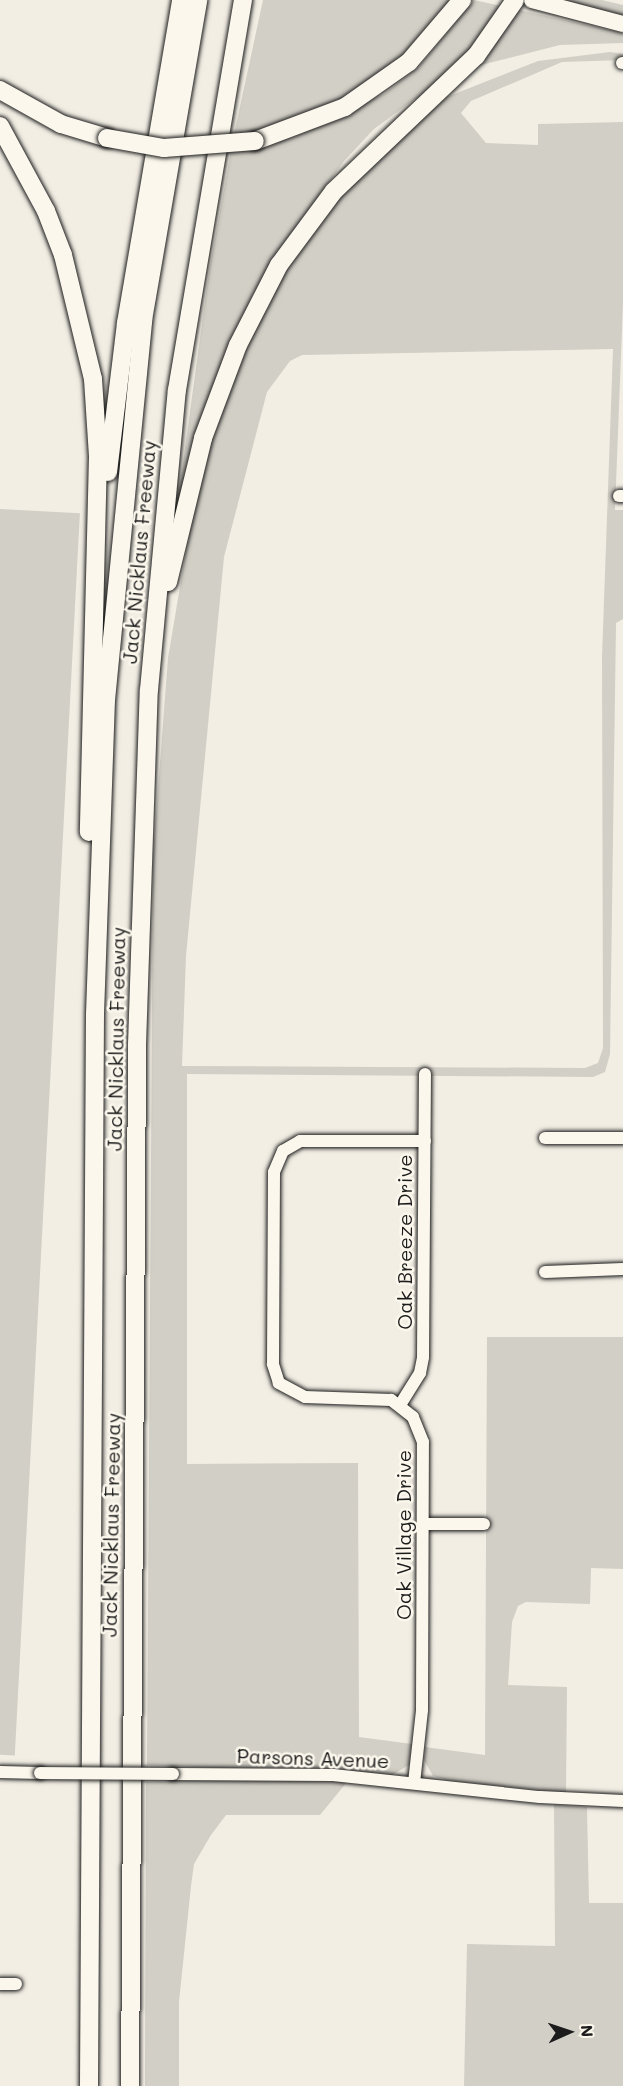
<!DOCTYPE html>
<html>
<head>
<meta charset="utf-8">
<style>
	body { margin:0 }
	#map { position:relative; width:623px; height:2086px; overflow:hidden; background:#f2eee4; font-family:Mali,sans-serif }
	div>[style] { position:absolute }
	.green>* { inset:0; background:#d2cfc6; transform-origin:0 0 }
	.roads { filter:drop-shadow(0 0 2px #1c1c1c) drop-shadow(0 0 2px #1c1c1c) }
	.minor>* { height:12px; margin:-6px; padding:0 6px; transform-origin:6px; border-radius:6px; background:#fbf7ec }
	.major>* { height:16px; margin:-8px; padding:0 8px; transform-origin:8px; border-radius:8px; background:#fbf7ec }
	.highway>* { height:18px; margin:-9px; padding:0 9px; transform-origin:9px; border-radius:9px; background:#fbf7ec }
	.bridges { filter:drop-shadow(0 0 2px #1c1c1c) drop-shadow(0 0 2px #1c1c1c) }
	.minor-bridge>* { height:12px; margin:-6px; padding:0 6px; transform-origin:6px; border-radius:6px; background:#fbf7ec }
	.highway-bridge>* { height:18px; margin:-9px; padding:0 9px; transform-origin:9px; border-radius:9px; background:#fbf7ec }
	span { translate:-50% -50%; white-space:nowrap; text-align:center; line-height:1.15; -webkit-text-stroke:5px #fbf7ec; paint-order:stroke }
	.street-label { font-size:20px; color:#1c1c1c }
	.north { position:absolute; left:539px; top:2002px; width:60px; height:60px; -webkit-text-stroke:4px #fbf7ec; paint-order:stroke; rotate:87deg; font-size:16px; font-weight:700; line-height:24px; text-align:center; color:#1c1c1c }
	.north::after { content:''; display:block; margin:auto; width:21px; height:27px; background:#1c1c1c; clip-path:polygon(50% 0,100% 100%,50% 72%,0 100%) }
</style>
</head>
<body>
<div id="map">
	<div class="green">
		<div style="clip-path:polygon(263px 0,457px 0,404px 60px,339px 103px,233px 139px)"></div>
		<div style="clip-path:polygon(474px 0,623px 33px,623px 43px,560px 45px,473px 67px,412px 101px,374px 129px,344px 161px,303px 218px,258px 295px,183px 500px,178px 500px,209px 272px,231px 151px,292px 138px,384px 94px,419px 67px)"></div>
		<div style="clip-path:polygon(556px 0,602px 0,623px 5px,623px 18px)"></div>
		<div style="clip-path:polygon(evenodd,610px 52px,623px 54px,623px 60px,562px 62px,471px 101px,461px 113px,486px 143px,538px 145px,538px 124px,623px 122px,623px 303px,615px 510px,623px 510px,623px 619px,616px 623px,610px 1054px,605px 1072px,593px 1077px,187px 1074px,187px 1464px,358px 1463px,359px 1737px,412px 1744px,409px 1765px,392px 1775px,147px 1765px,153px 855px,168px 658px,196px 492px,212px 429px,262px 309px,324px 207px,429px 104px,538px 61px,610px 52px,613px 349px,602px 657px,603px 1048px,598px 1063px,585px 1068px,182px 1066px,186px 956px,224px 557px,267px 392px,290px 361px,302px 355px,613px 349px)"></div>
		<div style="left:0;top:509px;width:80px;height:1244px;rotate:3deg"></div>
		<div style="clip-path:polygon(487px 1337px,623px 1337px,623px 1569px,591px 1568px,590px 1604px,526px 1602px,518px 1606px,512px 1622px,508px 1685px,567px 1687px,566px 1793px,450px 1781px,433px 1776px,424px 1760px,425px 1747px,485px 1755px)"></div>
		<div style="clip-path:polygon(228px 1780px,347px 1782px,320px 1815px,226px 1815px,211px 1835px,194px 1864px,191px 1886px,179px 2002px,179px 2086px,145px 2086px,146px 1782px)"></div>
		<div style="clip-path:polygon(554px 1805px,587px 1807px,589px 1903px,623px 1903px,623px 2086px,464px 2086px,467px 1944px,555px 1946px)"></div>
	</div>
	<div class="roads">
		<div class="minor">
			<div style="left:622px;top:63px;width:1px"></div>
			<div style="left:619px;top:496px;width:4px"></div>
			<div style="left:545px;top:1138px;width:78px"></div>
			<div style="left:545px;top:1272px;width:78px;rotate:-2.2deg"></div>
			<div style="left:400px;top:1405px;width:38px;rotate:-58deg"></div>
			<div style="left:420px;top:1373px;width:16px;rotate:-79deg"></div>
			<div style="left:423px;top:1357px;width:283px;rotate:-89.6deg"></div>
			<div style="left:424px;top:1524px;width:60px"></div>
			<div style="left:0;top:1772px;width:40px;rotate:1.4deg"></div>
			<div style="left:173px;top:1774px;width:160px;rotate:0.4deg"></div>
			<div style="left:333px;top:1775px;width:208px;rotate:6.1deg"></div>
			<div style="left:540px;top:1797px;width:83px;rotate:2.8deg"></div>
			<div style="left:414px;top:1783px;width:73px;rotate:-83.7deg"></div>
			<div style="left:422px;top:1710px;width:268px;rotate:-89.8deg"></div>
			<div style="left:423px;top:1442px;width:27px;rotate:-112deg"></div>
			<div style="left:413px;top:1417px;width:28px;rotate:-142deg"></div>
			<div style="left:391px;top:1400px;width:86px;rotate:-178deg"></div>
			<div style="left:305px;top:1397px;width:30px;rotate:-152deg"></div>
			<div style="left:279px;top:1383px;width:20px;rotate:-108deg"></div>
			<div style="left:273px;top:1364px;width:192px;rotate:-89.7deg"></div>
			<div style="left:274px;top:1172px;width:23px;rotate:-67deg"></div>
			<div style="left:283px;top:1151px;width:20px;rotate:-30deg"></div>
			<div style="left:300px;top:1141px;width:125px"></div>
			<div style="left:0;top:1984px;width:16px"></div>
		</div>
		<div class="major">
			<div style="left:532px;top:0;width:94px;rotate:14.8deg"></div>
		</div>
		<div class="highway">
			<div style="left:0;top:90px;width:70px;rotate:29.1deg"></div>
			<div style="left:61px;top:124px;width:48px;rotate:16.9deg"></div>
			<div style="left:0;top:126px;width:97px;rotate:61.6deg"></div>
			<div style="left:46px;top:211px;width:47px;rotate:68.9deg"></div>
			<div style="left:63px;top:255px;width:128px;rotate:76.4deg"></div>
			<div style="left:93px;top:379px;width:77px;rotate:86.3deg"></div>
			<div style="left:98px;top:456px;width:376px;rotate:91.4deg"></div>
			<div style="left:255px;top:141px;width:96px;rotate:-20.7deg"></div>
			<div style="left:345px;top:107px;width:78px;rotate:-35.1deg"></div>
			<div style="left:409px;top:62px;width:82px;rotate:-49.5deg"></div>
			<div style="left:108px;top:472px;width:150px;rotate:-83.1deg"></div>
			<div style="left:126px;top:323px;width:328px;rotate:-80.3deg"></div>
			<div style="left:168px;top:582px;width:148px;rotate:-76.3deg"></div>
			<div style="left:203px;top:438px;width:99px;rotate:-69.4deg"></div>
			<div style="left:238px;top:345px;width:90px;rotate:-62.9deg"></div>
			<div style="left:279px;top:265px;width:92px;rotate:-53.4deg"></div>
			<div style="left:334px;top:191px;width:196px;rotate:-43.6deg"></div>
			<div style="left:476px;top:56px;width:68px;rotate:-55.1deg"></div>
			<div style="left:89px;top:2086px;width:1072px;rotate:-89.68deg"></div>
			<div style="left:95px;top:1014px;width:314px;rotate:-88deg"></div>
			<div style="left:106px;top:700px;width:382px;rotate:-84.4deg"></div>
			<div style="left:143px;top:320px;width:325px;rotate:-80.2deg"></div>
			<div style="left:130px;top:2086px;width:1041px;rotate:-89.61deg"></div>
			<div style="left:137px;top:1045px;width:355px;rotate:-88.1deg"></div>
			<div style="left:149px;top:690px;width:301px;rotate:-84.7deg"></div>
			<div style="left:177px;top:390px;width:396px;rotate:-80.4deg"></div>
		</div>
	</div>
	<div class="bridges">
		<div class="minor-bridge">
			<div style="left:40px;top:1773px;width:133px;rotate:0.4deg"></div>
		</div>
		<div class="highway-bridge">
			<div style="left:107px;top:138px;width:58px;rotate:10deg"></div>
			<div style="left:164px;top:148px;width:91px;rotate:-4.4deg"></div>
		</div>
	</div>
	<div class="street-label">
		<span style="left:139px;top:552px;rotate:-85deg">Jack Nicklaus Freeway</span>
		<span style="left:116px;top:1039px;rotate:-89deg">Jack Nicklaus Freeway</span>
		<span style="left:404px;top:1242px;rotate:-90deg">Oak Breeze Drive</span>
		<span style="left:111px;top:1525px;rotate:-89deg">Jack Nicklaus Freeway</span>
		<span style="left:403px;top:1535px;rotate:-90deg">Oak Village Drive</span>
		<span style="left:313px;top:1758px;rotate:2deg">Parsons Avenue</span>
	</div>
	<div class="north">N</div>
</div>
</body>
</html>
